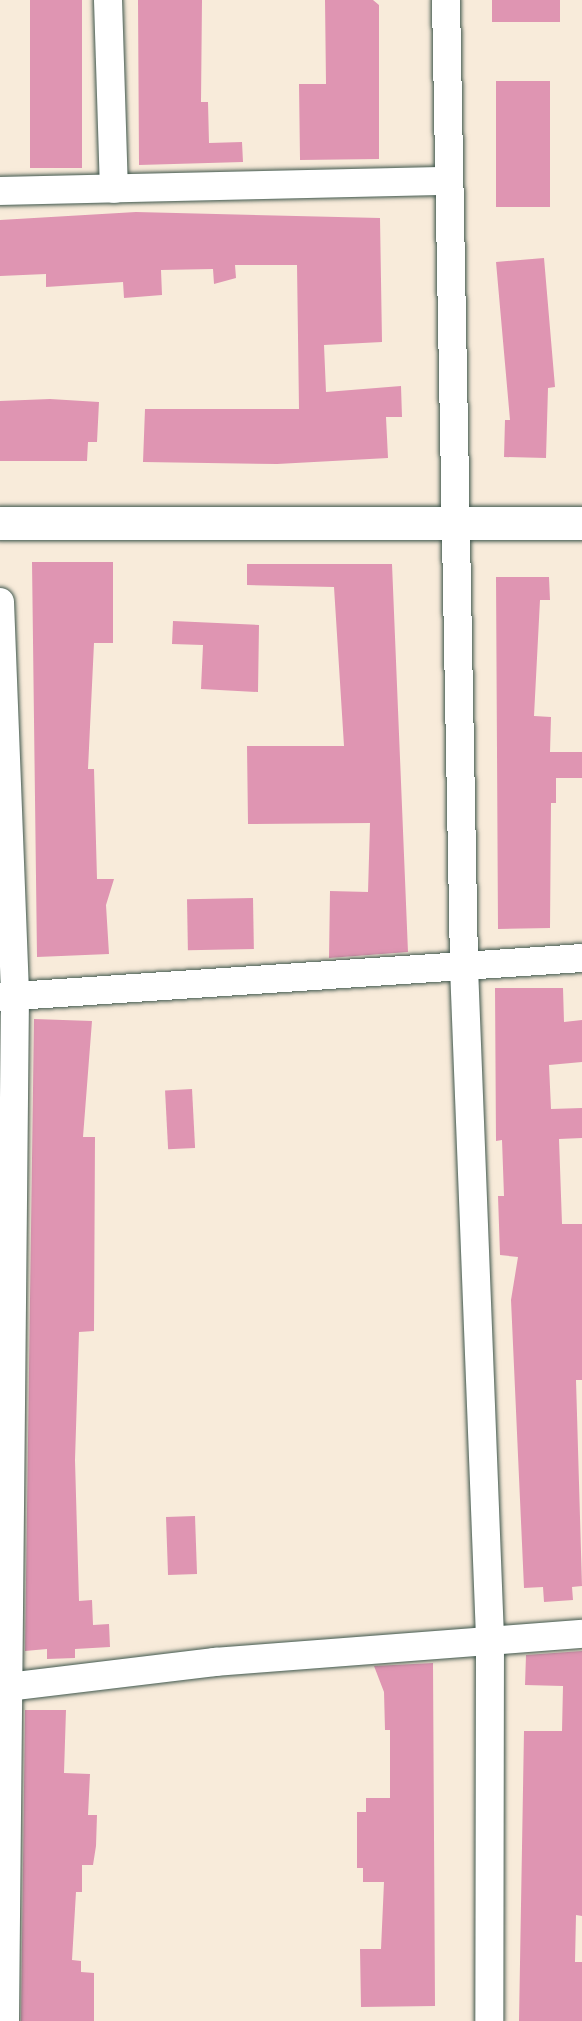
<!DOCTYPE html>
<html>
<head>
<meta charset="utf-8">
<style>
	body { margin:0 }
	#map { position:relative; width:582px; height:2021px; overflow:hidden; background:#f8ebda; font-family:"Gochi Hand",sans-serif }
	div>[style] { position:absolute }
	.building>* { inset:0; background:#df95b2; transform-origin:0 0 }
	.roads { filter:drop-shadow(0 0 2px #40574d) drop-shadow(0 0 2px #40574d) }
	.street>* { height:28px; margin:-14px; padding:0 14px; transform-origin:14px; border-radius:14px; background:#fff }
	.secondary>* { height:33px; margin:-16.5px; padding:0 16.5px; transform-origin:16.5px; border-radius:16.5px; background:#fff }
	span { translate:-50% -50%; white-space:nowrap; text-align:center; line-height:1.15; -webkit-text-stroke:4.5px #fff; paint-order:stroke }
</style>
</head>
<body>
<div id="map">
	<div class="building">
		<div style="left:30px;top:0;width:52px;height:168px"></div>
		<div style="clip-path:polygon(138px 0,202px 0,201px 102px,208px 102px,209px 143px,242px 142px,243px 162px,139px 165px)"></div>
		<div style="clip-path:polygon(325px 0,373px 0,379px 5px,379px 159px,300px 160px,299px 84px,326px 84px)"></div>
		<div style="left:492px;top:0;width:68px;height:22px"></div>
		<div style="left:496px;top:81px;width:54px;height:126px"></div>
		<div style="clip-path:polygon(136px 212px,380px 218px,382px 342px,324px 345px,326px 392px,401px 386px,402px 417px,386px 417px,388px 458px,277px 464px,143px 462px,145px 409px,299px 409px,297px 265px,235px 265px,236px 278px,214px 284px,213px 269px,161px 270px,162px 295px,124px 298px,123px 282px,46px 287px,46px 274px,0 276px,0 220px)"></div>
		<div style="clip-path:polygon(544px 258px,555px 387px,548px 388px,546px 458px,504px 457px,505px 420px,510px 420px,496px 262px)"></div>
		<div style="clip-path:polygon(50px 399px,99px 402px,97px 442px,88px 442px,87px 461px,0 461px,0 401px)"></div>
		<div style="clip-path:polygon(32px 562px,113px 562px,113px 643px,94px 643px,88px 769px,94px 769px,97px 879px,114px 879px,106px 905px,109px 954px,37px 957px)"></div>
		<div style="clip-path:polygon(247px 564px,392px 564px,408px 952px,329px 958px,330px 891px,368px 892px,370px 823px,248px 824px,247px 746px,344px 746px,334px 587px,247px 585px)"></div>
		<div style="clip-path:polygon(496px 577px,549px 577px,550px 600px,540px 600px,534px 716px,551px 717px,550px 752px,582px 752px,582px 778px,556px 778px,556px 803px,551px 803px,550px 928px,498px 929px)"></div>
		<div style="clip-path:polygon(173px 621px,259px 625px,258px 692px,201px 689px,203px 645px,172px 644px)"></div>
		<div style="left:253px;top:898px;width:51px;height:66px;rotate:89deg"></div>
		<div style="clip-path:polygon(495px 988px,563px 988px,564px 1022px,582px 1020px,582px 1062px,549px 1065px,551px 1109px,582px 1108px,582px 1138px,559px 1139px,562px 1224px,582px 1224px,582px 1380px,576px 1380px,582px 1586px,572px 1587px,573px 1600px,544px 1602px,543px 1587px,524px 1588px,511px 1300px,518px 1257px,500px 1255px,498px 1196px,504px 1196px,502px 1140px,496px 1141px)"></div>
		<div style="clip-path:polygon(34px 1019px,92px 1021px,83px 1137px,95px 1137px,94px 1331px,79px 1332px,75px 1460px,79px 1601px,92px 1600px,93px 1625px,109px 1624px,110px 1647px,75px 1649px,75px 1658px,47px 1659px,47px 1649px,25px 1651px)"></div>
		<div style="left:192px;top:1089px;width:59px;height:27px;rotate:87deg"></div>
		<div style="left:195px;top:1516px;width:58px;height:29px;rotate:88deg"></div>
		<div style="clip-path:polygon(582px 1651px,582px 1916px,576px 1915px,575px 1962px,582px 1962px,582px 2021px,519px 2021px,524px 1731px,562px 1731px,563px 1686px,525px 1685px,526px 1655px)"></div>
		<div style="clip-path:polygon(433px 1663px,435px 2006px,361px 2007px,360px 1949px,381px 1949px,384px 1882px,363px 1882px,363px 1868px,357px 1868px,357px 1812px,366px 1812px,366px 1798px,390px 1798px,390px 1730px,385px 1730px,384px 1692px,374px 1666px)"></div>
		<div style="clip-path:polygon(25px 1710px,66px 1710px,64px 1773px,90px 1774px,88px 1815px,97px 1815px,96px 1846px,93px 1865px,82px 1865px,82px 1892px,76px 1892px,72px 1960px,81px 1961px,81px 1972px,94px 1973px,94px 2021px,21px 2021px)"></div>
	</div>
	<div class="roads">
		<div class="street">
			<div style="left:108px;top:0;width:189px;rotate:88.2deg"></div>
			<div style="left:446px;top:0;width:967px;rotate:88.93deg"></div>
			<div style="left:464px;top:967px;width:672px;rotate:87.78deg"></div>
			<div style="left:490px;top:1638px;width:383px;rotate:90.1deg"></div>
			<div style="left:0;top:191px;width:448px;rotate:-1.3deg"></div>
			<div style="left:0;top:602px;width:394px;rotate:87.8deg"></div>
			<div style="left:15px;top:996px;width:1025px;rotate:90.56deg"></div>
			<div style="left:0;top:997px;width:583px;rotate:-3.83deg"></div>
			<div style="left:0;top:1688px;width:217px;rotate:-6.9deg"></div>
			<div style="left:215px;top:1662px;width:368px;rotate:-4.4deg"></div>
		</div>
		<div class="secondary">
			<div style="left:0;top:523px;width:582px"></div>
		</div>
	</div>
</div>
</body>
</html>
